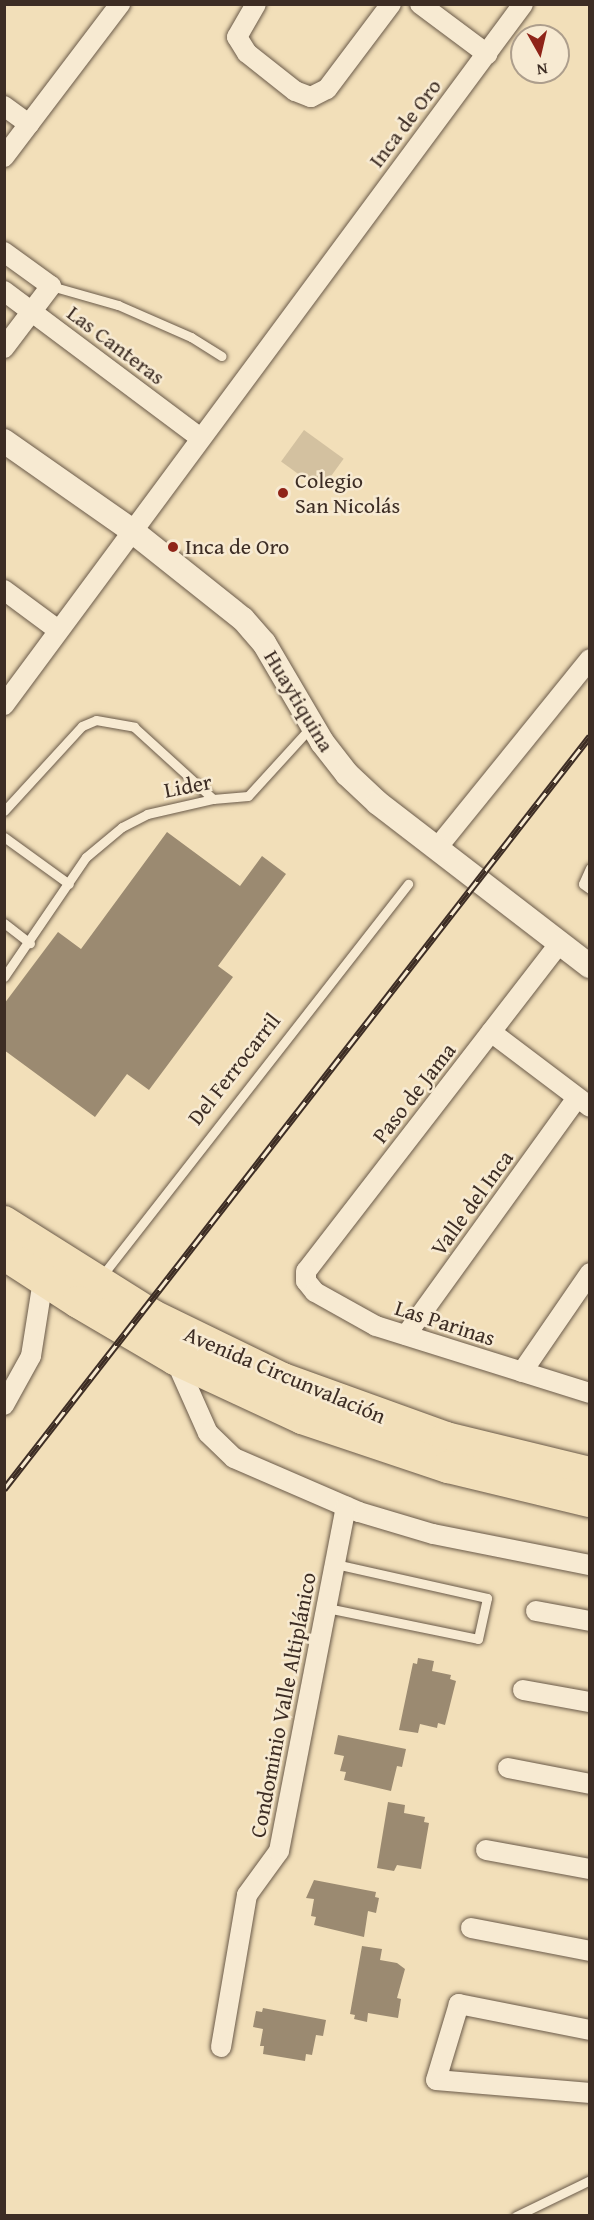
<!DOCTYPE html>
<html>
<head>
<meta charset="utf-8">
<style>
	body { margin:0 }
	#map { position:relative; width:594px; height:2220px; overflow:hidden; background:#f2dfb9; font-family:"Gentium Book Plus",serif }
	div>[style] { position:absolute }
	.green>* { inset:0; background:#d3c1a0; transform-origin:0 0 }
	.building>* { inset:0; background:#9b8a71 }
	.roads { filter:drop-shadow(0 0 2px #6a5a49) drop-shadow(0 0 2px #6a5a49) }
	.service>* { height:9px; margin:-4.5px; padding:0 4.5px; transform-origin:4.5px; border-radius:4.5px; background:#f7ead2 }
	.minor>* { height:20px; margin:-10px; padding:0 10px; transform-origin:10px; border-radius:10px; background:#f7ead2 }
	.tertiary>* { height:24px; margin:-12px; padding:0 12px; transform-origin:12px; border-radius:12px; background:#f7ead2 }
	.trunk>* { height:32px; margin:-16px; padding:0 16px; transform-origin:16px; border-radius:16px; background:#f2dfb9 }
	.rail>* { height:7px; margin-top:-3.5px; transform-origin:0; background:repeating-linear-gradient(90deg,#f7ead2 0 14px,#3d2d24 0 28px); box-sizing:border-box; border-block:2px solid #3d2d24 }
	.dots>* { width:16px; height:16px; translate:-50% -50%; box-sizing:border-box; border:3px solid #f7ead2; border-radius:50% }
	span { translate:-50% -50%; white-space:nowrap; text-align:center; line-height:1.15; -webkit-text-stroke:5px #f7ead2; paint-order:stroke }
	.street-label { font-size:22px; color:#3d2d24 }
	.poi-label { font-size:22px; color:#3d2d24 }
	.left { translate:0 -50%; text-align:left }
	.frame { position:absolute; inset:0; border:6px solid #3d2d24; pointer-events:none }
	.north { position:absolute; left:510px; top:24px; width:60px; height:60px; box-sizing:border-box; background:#f7ead2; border:2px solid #ad9e8c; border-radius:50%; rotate:172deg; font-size:16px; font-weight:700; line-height:24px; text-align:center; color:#3d2d24 }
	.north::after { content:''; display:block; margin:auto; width:21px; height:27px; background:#8f2418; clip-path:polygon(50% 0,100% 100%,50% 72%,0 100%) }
</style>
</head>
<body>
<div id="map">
	<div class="green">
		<div style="left:304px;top:430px;width:49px;height:39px;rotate:36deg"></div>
	</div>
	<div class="building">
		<div style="clip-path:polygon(167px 832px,240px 886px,262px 856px,286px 874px,218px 966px,233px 977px,149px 1090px,127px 1074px,95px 1117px,4px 1050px,4px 1004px,58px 932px,81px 949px)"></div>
		<div style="clip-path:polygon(418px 1658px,434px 1661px,432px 1671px,451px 1675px,450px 1679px,456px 1681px,445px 1725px,438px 1723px,437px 1728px,420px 1724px,418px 1733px,399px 1730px,413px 1663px,417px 1664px)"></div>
		<div style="clip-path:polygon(338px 1735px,406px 1749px,402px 1767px,397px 1766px,391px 1791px,344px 1780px,346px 1772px,340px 1771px,344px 1756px,334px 1754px)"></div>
		<div style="clip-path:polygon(388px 1802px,405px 1805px,404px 1813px,425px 1817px,424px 1822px,429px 1823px,421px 1869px,397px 1865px,394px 1871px,377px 1868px)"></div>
		<div style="clip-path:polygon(314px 1880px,376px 1892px,375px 1897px,379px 1898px,376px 1913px,368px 1911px,364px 1937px,314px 1925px,316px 1917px,311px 1916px,314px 1899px,306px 1898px)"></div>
		<div style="clip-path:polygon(362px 1946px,382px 1949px,380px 1960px,397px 1963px,405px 1969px,397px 1998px,401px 1999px,398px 2018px,368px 2013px,367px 2022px,354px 2019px,355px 2015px,350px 2014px)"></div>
		<div style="clip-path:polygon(263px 2008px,326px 2020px,323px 2036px,316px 2035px,312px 2055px,306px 2054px,305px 2061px,263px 2054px,264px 2046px,260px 2046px,263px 2029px,253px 2027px,256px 2011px,262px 2012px)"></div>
	</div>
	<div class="roads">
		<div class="service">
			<div style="left:51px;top:286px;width:70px;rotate:15.8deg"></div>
			<div style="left:118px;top:305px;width:80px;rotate:23.7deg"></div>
			<div style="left:191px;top:337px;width:36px;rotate:32deg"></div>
			<div style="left:4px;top:811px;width:115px;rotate:-47.5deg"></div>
			<div style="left:82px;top:726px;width:15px;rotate:-23deg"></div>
			<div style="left:96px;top:720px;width:39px;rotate:10deg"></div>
			<div style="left:134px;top:727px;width:107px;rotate:42.3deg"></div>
			<div style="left:4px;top:837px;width:80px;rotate:35.9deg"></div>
			<div style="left:590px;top:868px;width:17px;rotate:114deg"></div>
			<div style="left:583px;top:884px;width:9px;rotate:36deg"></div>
			<div style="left:4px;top:923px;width:33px;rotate:38deg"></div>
			<div style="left:4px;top:977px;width:145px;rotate:-55.7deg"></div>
			<div style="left:86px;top:857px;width:47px;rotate:-39.8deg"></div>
			<div style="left:122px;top:827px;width:28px;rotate:-27deg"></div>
			<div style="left:147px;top:814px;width:68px;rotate:-12.8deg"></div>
			<div style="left:213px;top:799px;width:35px;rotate:-5deg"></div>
			<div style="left:248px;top:796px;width:93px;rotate:-47.6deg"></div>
			<div style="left:101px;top:1277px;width:499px;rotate:-52deg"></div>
			<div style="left:327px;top:1608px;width:154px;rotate:11.6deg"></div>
			<div style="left:478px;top:1639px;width:42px;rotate:-77.6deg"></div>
			<div style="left:487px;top:1598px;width:156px;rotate:-167.4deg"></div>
			<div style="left:516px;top:2216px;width:82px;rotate:-25.9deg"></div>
		</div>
		<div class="minor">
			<div style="left:256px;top:4px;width:38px;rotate:120deg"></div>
			<div style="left:237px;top:37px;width:19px;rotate:58deg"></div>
			<div style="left:247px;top:53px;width:61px;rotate:38.4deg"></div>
			<div style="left:295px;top:91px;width:17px;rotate:21deg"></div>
			<div style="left:311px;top:97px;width:18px;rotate:-27deg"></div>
			<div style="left:327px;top:89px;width:106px;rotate:-53deg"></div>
			<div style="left:420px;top:4px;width:84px;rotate:36.7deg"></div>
			<div style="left:4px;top:106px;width:31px;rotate:36deg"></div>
			<div style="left:4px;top:157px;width:192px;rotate:-52.8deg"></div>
			<div style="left:4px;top:252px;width:58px;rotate:35.9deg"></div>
			<div style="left:51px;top:286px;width:78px;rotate:127.2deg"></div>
			<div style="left:4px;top:291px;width:244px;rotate:36.8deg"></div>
			<div style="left:4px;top:590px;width:67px;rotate:36.5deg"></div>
			<div style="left:4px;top:705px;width:872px;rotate:-53.48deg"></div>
			<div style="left:437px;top:848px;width:243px;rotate:-51deg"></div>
			<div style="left:559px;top:944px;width:413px;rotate:127.7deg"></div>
			<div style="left:306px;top:1271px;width:10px;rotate:90deg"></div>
			<div style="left:306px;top:1281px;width:14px;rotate:51deg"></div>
			<div style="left:315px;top:1292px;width:70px;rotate:29.1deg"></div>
			<div style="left:376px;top:1326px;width:224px;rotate:17.4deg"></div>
			<div style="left:491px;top:1032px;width:124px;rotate:37.1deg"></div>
			<div style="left:406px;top:1335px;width:292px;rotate:-54.2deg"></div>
			<div style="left:175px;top:1359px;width:81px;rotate:66deg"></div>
			<div style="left:208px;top:1433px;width:36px;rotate:44deg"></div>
			<div style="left:234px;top:1458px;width:136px;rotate:23.4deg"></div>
			<div style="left:359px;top:1512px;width:77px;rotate:16.6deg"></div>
			<div style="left:433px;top:1534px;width:160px;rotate:11.2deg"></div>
			<div style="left:522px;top:1372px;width:120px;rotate:-55.5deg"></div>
			<div style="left:4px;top:1405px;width:56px;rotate:-61.1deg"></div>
			<div style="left:31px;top:1356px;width:77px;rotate:-81deg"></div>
			<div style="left:536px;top:1611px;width:55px;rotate:10.5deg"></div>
			<div style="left:523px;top:1690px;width:68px;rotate:10.2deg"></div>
			<div style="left:508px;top:1768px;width:84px;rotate:11deg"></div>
			<div style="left:486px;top:1850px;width:106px;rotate:10.4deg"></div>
			<div style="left:471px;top:1928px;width:121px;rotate:10.9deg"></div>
			<div style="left:590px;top:2030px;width:134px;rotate:-168.8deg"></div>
			<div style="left:459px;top:2004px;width:79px;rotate:106.8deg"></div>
			<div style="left:436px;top:2080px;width:155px;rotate:4.8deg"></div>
			<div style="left:221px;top:2047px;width:154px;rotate:-80.3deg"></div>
			<div style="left:247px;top:1895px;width:54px;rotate:-54deg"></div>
			<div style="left:279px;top:1851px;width:351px;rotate:-79deg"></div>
		</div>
		<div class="tertiary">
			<div style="left:4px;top:441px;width:155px;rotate:35deg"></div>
			<div style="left:131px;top:530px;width:143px;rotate:38.5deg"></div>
			<div style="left:243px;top:619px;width:32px;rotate:49deg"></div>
			<div style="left:264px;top:643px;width:115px;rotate:59.6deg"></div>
			<div style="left:322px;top:742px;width:41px;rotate:52deg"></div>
			<div style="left:347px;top:774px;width:42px;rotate:43.1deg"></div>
			<div style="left:378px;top:803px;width:267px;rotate:37.6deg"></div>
		</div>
		<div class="trunk">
			<div style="left:4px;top:1222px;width:176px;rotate:32.2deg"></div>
			<div style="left:153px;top:1316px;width:144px;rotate:25.9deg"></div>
			<div style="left:283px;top:1379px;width:173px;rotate:19.9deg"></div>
			<div style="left:446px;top:1438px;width:148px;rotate:13.7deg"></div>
			<div style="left:4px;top:1254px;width:88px;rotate:33deg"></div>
			<div style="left:78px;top:1302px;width:113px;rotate:30.4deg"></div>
			<div style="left:175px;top:1359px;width:140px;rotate:24.9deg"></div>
			<div style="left:302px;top:1418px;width:154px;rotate:18.6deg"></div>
			<div style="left:448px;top:1467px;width:146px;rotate:13.5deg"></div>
		</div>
	</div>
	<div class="rail">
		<div style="left:4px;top:1489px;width:954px;rotate:-52.11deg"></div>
	</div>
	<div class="dots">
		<div style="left:283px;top:493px;background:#8f2418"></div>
		<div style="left:173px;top:547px;background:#8f2418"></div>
	</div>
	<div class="street-label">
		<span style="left:405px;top:123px;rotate:-53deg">Inca de Oro</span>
		<span style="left:116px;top:345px;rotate:37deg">Las Canteras</span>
		<span style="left:299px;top:701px;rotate:59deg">Huaytiquina</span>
		<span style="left:188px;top:786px;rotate:-11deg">Lider</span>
		<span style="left:234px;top:1069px;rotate:-52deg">Del Ferrocarril</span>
		<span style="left:414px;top:1093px;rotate:-52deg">Paso de Jama</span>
		<span style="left:472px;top:1203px;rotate:-54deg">Valle del Inca</span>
		<span style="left:445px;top:1323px;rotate:18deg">Las Parinas</span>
		<span style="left:285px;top:1375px;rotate:23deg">Avenida Circunvalación</span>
		<span style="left:283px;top:1705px;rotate:-79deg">Condominio Valle Altiplánico</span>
	</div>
	<div class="poi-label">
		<span class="left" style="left:295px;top:493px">Colegio<br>San Nicolás</span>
		<span class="left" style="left:185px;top:547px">Inca de Oro</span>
	</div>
	<div class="frame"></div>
	<div class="north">N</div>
</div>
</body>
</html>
